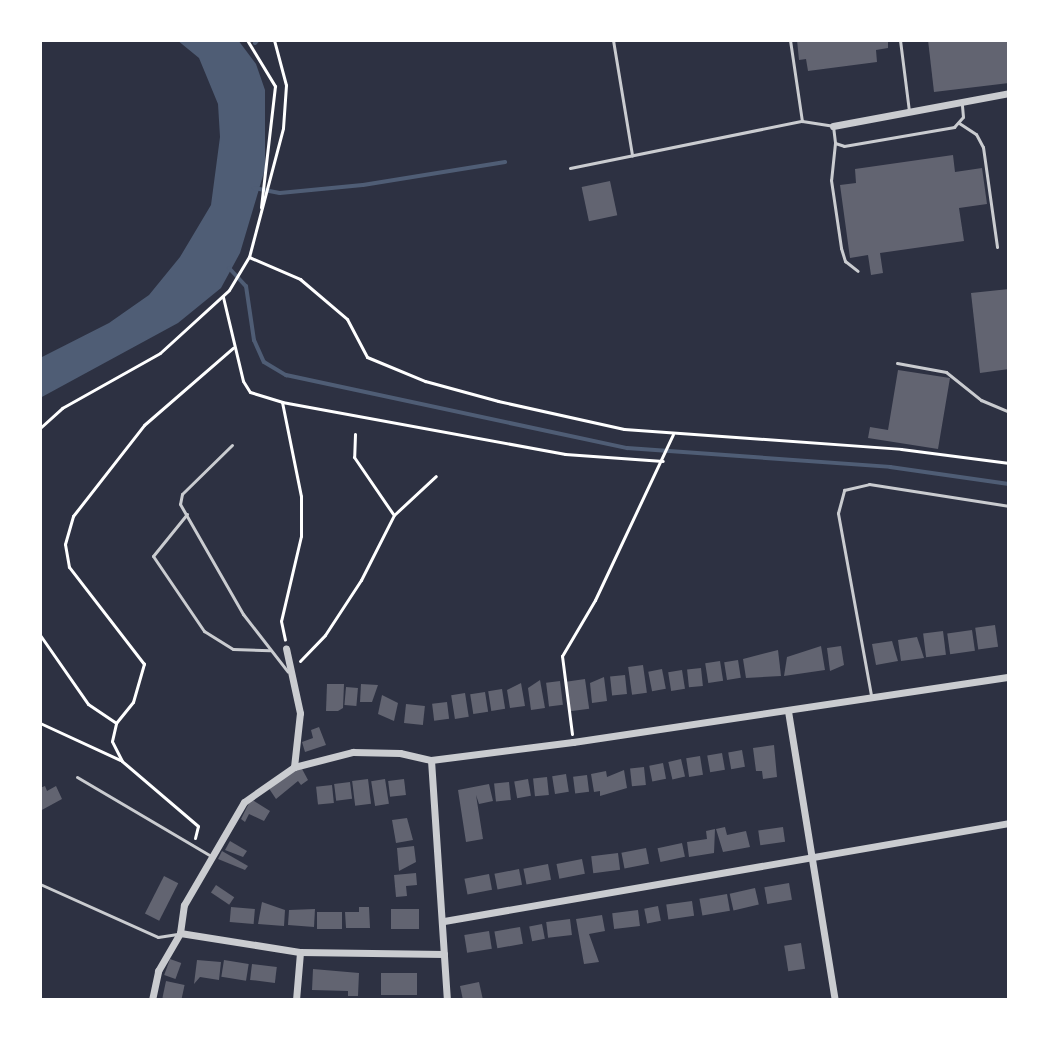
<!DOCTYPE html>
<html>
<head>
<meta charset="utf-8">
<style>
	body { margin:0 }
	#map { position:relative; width:1049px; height:1040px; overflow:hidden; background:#2d3142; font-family:Mulish,sans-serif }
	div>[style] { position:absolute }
	.water>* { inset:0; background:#4f5d75 }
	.stream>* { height:4px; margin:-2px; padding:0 2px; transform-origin:2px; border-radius:2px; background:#4f5d75 }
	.building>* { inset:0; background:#626471; transform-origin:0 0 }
	.path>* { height:3px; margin:-1.5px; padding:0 1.5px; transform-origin:1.5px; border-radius:1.5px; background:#fff }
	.service>* { height:3px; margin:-1.5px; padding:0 1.5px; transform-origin:1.5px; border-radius:1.5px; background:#caccd0 }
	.minor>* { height:7px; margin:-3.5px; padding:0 3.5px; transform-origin:3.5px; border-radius:3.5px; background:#caccd0 }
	span { translate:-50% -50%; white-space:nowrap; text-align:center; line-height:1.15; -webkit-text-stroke:6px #fff; paint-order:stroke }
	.frame { position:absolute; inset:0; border:42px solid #fff; pointer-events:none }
</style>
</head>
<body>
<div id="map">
	<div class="water">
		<div style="clip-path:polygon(177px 40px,238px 40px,256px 64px,265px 90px,265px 169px,240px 253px,221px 288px,178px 323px,40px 398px,40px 358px,109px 323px,149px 295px,180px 257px,211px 205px,220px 137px,218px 104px,199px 58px)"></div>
	</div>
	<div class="stream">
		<div style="left:255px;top:43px;width:4px;rotate:-45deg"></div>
		<div style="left:254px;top:188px;width:26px;rotate:11deg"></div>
		<div style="left:280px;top:193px;width:83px;rotate:-5.5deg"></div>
		<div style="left:363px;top:185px;width:144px;rotate:-9.2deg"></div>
		<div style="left:229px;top:268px;width:25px;rotate:47deg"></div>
		<div style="left:246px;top:286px;width:55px;rotate:81.6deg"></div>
		<div style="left:254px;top:340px;width:24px;rotate:66deg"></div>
		<div style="left:264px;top:362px;width:26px;rotate:31deg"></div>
		<div style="left:286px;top:375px;width:349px;rotate:12.1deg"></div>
		<div style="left:627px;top:448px;width:264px;rotate:4.1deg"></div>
		<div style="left:890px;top:467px;width:120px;rotate:8.1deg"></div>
	</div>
	<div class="building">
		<div style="clip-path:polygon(797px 40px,888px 40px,888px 48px,876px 50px,877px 62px,808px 71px,806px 59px,799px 60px)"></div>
		<div style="clip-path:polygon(928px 40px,1009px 40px,1009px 83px,934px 92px)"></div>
		<div style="clip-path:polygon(953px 155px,955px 172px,982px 168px,987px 204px,959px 208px,964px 241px,880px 253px,883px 273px,871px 275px,868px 255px,850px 258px,840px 185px,856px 183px,855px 169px)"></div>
		<div style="left:610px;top:181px;width:35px;height:29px;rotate:78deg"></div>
		<div style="clip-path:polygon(1009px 289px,1009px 369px,980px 373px,971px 293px)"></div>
		<div style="clip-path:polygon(898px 370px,950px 378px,938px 449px,868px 438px,870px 427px,888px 430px)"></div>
		<div style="left:995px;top:625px;width:22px;height:20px;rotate:82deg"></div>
		<div style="left:972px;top:630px;width:21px;height:25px;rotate:82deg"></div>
		<div style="left:943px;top:631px;width:24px;height:20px;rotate:83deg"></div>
		<div style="clip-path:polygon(917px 637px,924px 658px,901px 661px,898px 640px)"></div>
		<div style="clip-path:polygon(892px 641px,898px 661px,876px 665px,872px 644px)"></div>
		<div style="clip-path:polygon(821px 646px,825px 670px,784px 676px,787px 657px)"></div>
		<div style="clip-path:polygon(841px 646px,844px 665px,830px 671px,827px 648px)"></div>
		<div style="clip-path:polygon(778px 650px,781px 676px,746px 678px,743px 659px)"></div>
		<div style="left:738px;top:660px;width:18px;height:14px;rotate:81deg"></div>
		<div style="left:720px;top:661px;width:20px;height:15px;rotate:81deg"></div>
		<div style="left:643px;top:665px;width:28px;height:15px;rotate:82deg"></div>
		<div style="left:701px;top:668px;width:18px;height:14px;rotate:84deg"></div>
		<div style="left:662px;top:669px;width:20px;height:14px;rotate:79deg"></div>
		<div style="left:682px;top:670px;width:19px;height:14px;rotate:81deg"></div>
		<div style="left:625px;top:675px;width:19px;height:15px;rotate:84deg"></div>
		<div style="clip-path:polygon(604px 677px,607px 701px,592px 703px,590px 683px)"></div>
		<div style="left:585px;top:679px;width:30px;height:19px;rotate:82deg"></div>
		<div style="clip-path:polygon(540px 680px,545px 708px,531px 710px,528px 688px)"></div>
		<div style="left:560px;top:681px;width:24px;height:14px;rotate:83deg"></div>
		<div style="clip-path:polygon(521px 683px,525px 706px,510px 708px,507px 690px)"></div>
		<div style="clip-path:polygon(327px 684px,344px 684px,343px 708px,338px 711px,326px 711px)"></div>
		<div style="clip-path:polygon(361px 684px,378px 685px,372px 702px,360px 702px)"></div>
		<div style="left:346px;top:687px;width:12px;height:18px;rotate:5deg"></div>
		<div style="left:502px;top:689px;width:20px;height:14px;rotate:81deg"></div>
		<div style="left:485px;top:692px;width:20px;height:15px;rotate:81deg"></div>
		<div style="left:465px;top:693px;width:24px;height:14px;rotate:81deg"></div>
		<div style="clip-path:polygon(382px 695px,398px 703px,394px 721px,378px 714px)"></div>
		<div style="left:447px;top:702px;width:17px;height:15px;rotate:83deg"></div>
		<div style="left:406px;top:704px;width:19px;height:19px;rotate:6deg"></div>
		<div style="clip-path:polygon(319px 727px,326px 745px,305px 752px,302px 742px,313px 738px,311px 730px)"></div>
		<div style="clip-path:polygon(774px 745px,777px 777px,763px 779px,762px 771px,756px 771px,753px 748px)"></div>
		<div style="left:742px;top:750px;width:17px;height:14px;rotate:80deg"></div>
		<div style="left:722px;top:753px;width:17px;height:15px;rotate:80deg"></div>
		<div style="left:700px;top:756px;width:19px;height:14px;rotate:81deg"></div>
		<div style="left:681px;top:759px;width:18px;height:13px;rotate:77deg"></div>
		<div style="left:663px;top:763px;width:16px;height:14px;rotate:79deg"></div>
		<div style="clip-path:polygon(301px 767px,308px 780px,301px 785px,298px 781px,276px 799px,268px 787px)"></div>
		<div style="left:644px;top:767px;width:18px;height:14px;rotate:84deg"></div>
		<div style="clip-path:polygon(624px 770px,627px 788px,600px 796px,600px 791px,594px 792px,591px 774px,606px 771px,607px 777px)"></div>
		<div style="left:566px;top:774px;width:18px;height:14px;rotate:81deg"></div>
		<div style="left:587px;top:775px;width:17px;height:14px;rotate:83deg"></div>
		<div style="left:547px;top:777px;width:18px;height:14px;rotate:84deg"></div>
		<div style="left:368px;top:779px;width:25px;height:16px;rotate:83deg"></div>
		<div style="left:385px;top:779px;width:25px;height:14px;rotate:81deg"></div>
		<div style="left:404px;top:779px;width:16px;height:16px;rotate:83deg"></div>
		<div style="left:528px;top:779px;width:17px;height:14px;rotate:80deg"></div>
		<div style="left:350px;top:782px;width:17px;height:16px;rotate:83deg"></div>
		<div style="left:509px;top:782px;width:18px;height:15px;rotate:84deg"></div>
		<div style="clip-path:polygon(489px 784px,493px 801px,479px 804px,476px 795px,483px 839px,466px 842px,458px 790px)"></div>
		<div style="left:332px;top:785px;width:18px;height:16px;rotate:84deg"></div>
		<div style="clip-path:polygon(45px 786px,47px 791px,56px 786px,62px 799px,40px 811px,40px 788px)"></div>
		<div style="clip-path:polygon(251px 799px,270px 811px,264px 821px,249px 814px,245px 822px,241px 819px)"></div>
		<div style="clip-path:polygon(407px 818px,413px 840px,396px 843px,392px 820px)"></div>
		<div style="clip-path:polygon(725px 827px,727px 835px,746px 831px,750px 847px,723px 852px,716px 829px)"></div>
		<div style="left:783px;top:827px;width:15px;height:25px;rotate:82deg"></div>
		<div style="clip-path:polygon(715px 829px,714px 853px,689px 857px,687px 842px,707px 839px,706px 831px)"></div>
		<div style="clip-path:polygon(230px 841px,247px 851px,243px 857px,225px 850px)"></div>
		<div style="left:682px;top:843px;width:14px;height:25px;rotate:78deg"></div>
		<div style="clip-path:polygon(414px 846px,416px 862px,399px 871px,397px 848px)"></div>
		<div style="left:646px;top:848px;width:16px;height:25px;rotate:79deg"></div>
		<div style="clip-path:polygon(222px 851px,248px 866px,245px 870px,218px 859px)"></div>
		<div style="left:618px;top:853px;width:17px;height:27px;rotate:83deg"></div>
		<div style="left:582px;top:859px;width:15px;height:26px;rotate:79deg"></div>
		<div style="left:548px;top:864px;width:16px;height:25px;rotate:79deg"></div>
		<div style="left:519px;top:869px;width:16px;height:25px;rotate:79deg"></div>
		<div style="clip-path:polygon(416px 873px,417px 885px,406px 886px,407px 896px,396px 897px,394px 875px)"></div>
		<div style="left:489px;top:874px;width:16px;height:25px;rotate:79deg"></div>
		<div style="left:164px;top:876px;width:16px;height:42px;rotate:27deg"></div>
		<div style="left:789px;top:883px;width:17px;height:25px;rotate:80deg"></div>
		<div style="left:216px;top:885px;width:22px;height:9px;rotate:34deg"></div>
		<div style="left:755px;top:888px;width:17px;height:26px;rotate:77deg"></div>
		<div style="left:727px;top:894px;width:17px;height:28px;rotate:80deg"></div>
		<div style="left:692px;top:901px;width:15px;height:26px;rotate:82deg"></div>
		<div style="clip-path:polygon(262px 902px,285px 910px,284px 926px,258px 924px)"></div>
		<div style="left:658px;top:906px;width:15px;height:14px;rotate:79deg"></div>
		<div style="left:231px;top:907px;width:24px;height:15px;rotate:5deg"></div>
		<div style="clip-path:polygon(359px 907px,369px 907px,370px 928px,346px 928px,345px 912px,359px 912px)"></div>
		<div style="clip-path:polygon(315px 909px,314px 927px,288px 925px,289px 910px)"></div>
		<div style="left:391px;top:909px;width:28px;height:20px"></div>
		<div style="left:638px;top:910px;width:16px;height:26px;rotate:83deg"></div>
		<div style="left:317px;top:912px;width:25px;height:17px"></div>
		<div style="clip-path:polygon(602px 915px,605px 931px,589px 934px,599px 962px,584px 964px,576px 919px)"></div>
		<div style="left:570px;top:919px;width:16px;height:24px;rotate:83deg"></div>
		<div style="left:542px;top:924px;width:15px;height:13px;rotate:79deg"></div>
		<div style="left:520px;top:927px;width:17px;height:26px;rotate:80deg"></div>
		<div style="left:489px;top:931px;width:18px;height:25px;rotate:81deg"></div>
		<div style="left:801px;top:943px;width:26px;height:17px;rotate:81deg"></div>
		<div style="left:170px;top:959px;width:12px;height:17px;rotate:20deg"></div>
		<div style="clip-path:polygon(197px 960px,221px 962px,219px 980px,200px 977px,194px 984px)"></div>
		<div style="left:224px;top:960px;width:25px;height:17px;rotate:9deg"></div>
		<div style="left:252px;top:964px;width:25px;height:16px;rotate:7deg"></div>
		<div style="clip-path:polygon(313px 969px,359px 973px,358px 996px,348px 996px,348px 991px,312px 990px)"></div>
		<div style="left:381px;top:973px;width:36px;height:22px"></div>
		<div style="left:166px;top:981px;width:19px;height:17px;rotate:12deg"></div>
		<div style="clip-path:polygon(479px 982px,483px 1000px,463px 1000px,460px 986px)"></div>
	</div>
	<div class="path">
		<div style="left:247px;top:40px;width:54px;rotate:58.7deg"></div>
		<div style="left:275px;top:86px;width:122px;rotate:96.6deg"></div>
		<div style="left:249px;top:257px;width:56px;rotate:23.3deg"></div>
		<div style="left:300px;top:279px;width:62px;rotate:40.4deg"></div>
		<div style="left:347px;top:319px;width:43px;rotate:62.2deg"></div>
		<div style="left:367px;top:357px;width:63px;rotate:22.5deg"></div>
		<div style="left:425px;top:381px;width:76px;rotate:15.3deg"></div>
		<div style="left:498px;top:401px;width:129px;rotate:12.5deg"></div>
		<div style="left:624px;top:429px;width:278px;rotate:4.1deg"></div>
		<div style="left:901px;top:449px;width:109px;rotate:7.4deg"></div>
		<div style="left:223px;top:297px;width:86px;rotate:76.6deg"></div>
		<div style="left:243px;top:381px;width:13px;rotate:58deg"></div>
		<div style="left:250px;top:392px;width:34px;rotate:17deg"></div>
		<div style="left:282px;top:402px;width:96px;rotate:78.6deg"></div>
		<div style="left:301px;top:496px;width:40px;rotate:90deg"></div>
		<div style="left:301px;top:536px;width:87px;rotate:103.2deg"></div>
		<div style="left:281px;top:621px;width:19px;rotate:78deg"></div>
		<div style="left:282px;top:402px;width:288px;rotate:10.4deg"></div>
		<div style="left:565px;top:454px;width:98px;rotate:4.1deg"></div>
		<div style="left:40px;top:428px;width:30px;rotate:-42deg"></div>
		<div style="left:62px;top:408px;width:112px;rotate:-29.3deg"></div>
		<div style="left:160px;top:353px;width:93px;rotate:-42.4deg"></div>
		<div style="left:229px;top:290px;width:39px;rotate:-59deg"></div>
		<div style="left:249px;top:257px;width:133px;rotate:-75.2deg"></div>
		<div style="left:283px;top:128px;width:43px;rotate:-86deg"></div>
		<div style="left:286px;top:85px;width:47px;rotate:-104.9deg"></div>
		<div style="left:355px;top:434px;width:23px;rotate:92deg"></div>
		<div style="left:354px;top:457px;width:69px;rotate:55.6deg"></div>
		<div style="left:40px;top:635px;width:84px;rotate:55.2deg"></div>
		<div style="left:88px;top:704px;width:34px;rotate:34deg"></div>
		<div style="left:300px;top:661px;width:36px;rotate:-46deg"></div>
		<div style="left:325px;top:635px;width:66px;rotate:-56.8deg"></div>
		<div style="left:361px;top:580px;width:73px;rotate:-63.1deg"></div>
		<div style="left:394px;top:515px;width:57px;rotate:-42.9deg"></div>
		<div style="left:40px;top:723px;width:88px;rotate:24.8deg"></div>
		<div style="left:572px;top:734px;width:79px;rotate:-97.3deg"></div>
		<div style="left:562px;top:656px;width:65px;rotate:-59.5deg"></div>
		<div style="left:595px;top:600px;width:183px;rotate:-64.8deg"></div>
		<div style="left:195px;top:838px;width:12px;rotate:-76deg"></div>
		<div style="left:198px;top:826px;width:100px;rotate:-139.5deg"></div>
		<div style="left:122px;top:761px;width:22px;rotate:-117deg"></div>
		<div style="left:112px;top:741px;width:18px;rotate:-77deg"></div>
		<div style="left:116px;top:723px;width:27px;rotate:-51deg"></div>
		<div style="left:133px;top:702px;width:40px;rotate:-74deg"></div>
		<div style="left:144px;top:664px;width:123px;rotate:-127.7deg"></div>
		<div style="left:69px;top:567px;width:23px;rotate:-100deg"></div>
		<div style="left:65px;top:544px;width:29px;rotate:-74deg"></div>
		<div style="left:73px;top:516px;width:115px;rotate:-52deg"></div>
		<div style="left:144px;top:425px;width:118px;rotate:-40.9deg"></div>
	</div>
	<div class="service">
		<div style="left:613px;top:40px;width:117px;rotate:80.6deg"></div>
		<div style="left:790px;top:40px;width:82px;rotate:81.6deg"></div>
		<div style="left:900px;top:40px;width:72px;rotate:82.8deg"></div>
		<div style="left:959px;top:123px;width:20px;rotate:33deg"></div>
		<div style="left:976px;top:134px;width:15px;rotate:62deg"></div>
		<div style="left:983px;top:147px;width:101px;rotate:82deg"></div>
		<div style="left:835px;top:143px;width:37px;rotate:96deg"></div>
		<div style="left:831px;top:180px;width:69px;rotate:81.6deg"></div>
		<div style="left:841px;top:248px;width:14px;rotate:73deg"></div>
		<div style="left:845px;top:261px;width:16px;rotate:38deg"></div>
		<div style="left:570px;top:168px;width:237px;rotate:-11.5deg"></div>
		<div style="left:802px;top:121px;width:31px;rotate:9deg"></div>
		<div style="left:833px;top:126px;width:17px;rotate:83deg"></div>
		<div style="left:835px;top:143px;width:9px;rotate:18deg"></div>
		<div style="left:844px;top:146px;width:112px;rotate:-9.8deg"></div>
		<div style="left:954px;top:127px;width:13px;rotate:-48deg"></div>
		<div style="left:963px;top:117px;width:12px;rotate:-95deg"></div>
		<div style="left:897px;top:363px;width:50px;rotate:10.4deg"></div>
		<div style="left:946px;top:372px;width:45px;rotate:38.7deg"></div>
		<div style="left:981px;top:400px;width:30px;rotate:23deg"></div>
		<div style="left:232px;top:445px;width:70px;rotate:135.6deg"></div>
		<div style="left:182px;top:494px;width:10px;rotate:101deg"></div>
		<div style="left:180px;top:504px;width:127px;rotate:60.2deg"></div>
		<div style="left:243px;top:614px;width:73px;rotate:52.2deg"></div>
		<div style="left:187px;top:514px;width:54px;rotate:129deg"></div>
		<div style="left:153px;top:556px;width:91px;rotate:55.8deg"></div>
		<div style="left:204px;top:631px;width:34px;rotate:32deg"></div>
		<div style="left:233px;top:649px;width:37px;rotate:2deg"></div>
		<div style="left:871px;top:695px;width:185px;rotate:-100.3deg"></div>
		<div style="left:838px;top:513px;width:24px;rotate:-75deg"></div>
		<div style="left:844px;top:490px;width:26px;rotate:-13deg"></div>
		<div style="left:869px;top:484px;width:142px;rotate:8.9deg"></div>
		<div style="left:77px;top:777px;width:156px;rotate:30.5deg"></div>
		<div style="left:40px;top:884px;width:129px;rotate:24.2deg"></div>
		<div style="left:158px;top:937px;width:18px;rotate:-9deg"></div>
	</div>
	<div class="minor">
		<div style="left:833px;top:126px;width:179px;rotate:-10.6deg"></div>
		<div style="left:788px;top:711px;width:293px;rotate:80.8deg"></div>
		<div style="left:431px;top:760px;width:241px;rotate:86.2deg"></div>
		<div style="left:294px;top:767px;width:61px;rotate:-14.3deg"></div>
		<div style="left:353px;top:752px;width:47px;rotate:1.2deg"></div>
		<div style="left:400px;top:753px;width:32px;rotate:13deg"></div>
		<div style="left:431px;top:760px;width:143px;rotate:-7.2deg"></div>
		<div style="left:573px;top:742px;width:441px;rotate:-8.5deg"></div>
		<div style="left:444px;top:921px;width:573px;rotate:-9.84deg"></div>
		<div style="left:180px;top:933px;width:121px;rotate:9deg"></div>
		<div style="left:300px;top:952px;width:144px;rotate:0.8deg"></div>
		<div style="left:152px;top:1000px;width:30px;rotate:-78deg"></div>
		<div style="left:158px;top:971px;width:44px;rotate:-59.9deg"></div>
		<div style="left:180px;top:933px;width:28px;rotate:-82deg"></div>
		<div style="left:184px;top:905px;width:119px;rotate:-59.8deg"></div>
		<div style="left:244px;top:802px;width:61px;rotate:-35deg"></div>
		<div style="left:294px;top:767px;width:54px;rotate:-83.7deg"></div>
		<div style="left:300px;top:713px;width:66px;rotate:-102.2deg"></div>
		<div style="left:296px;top:1000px;width:48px;rotate:-85.2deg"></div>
	</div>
	<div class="frame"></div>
</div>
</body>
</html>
